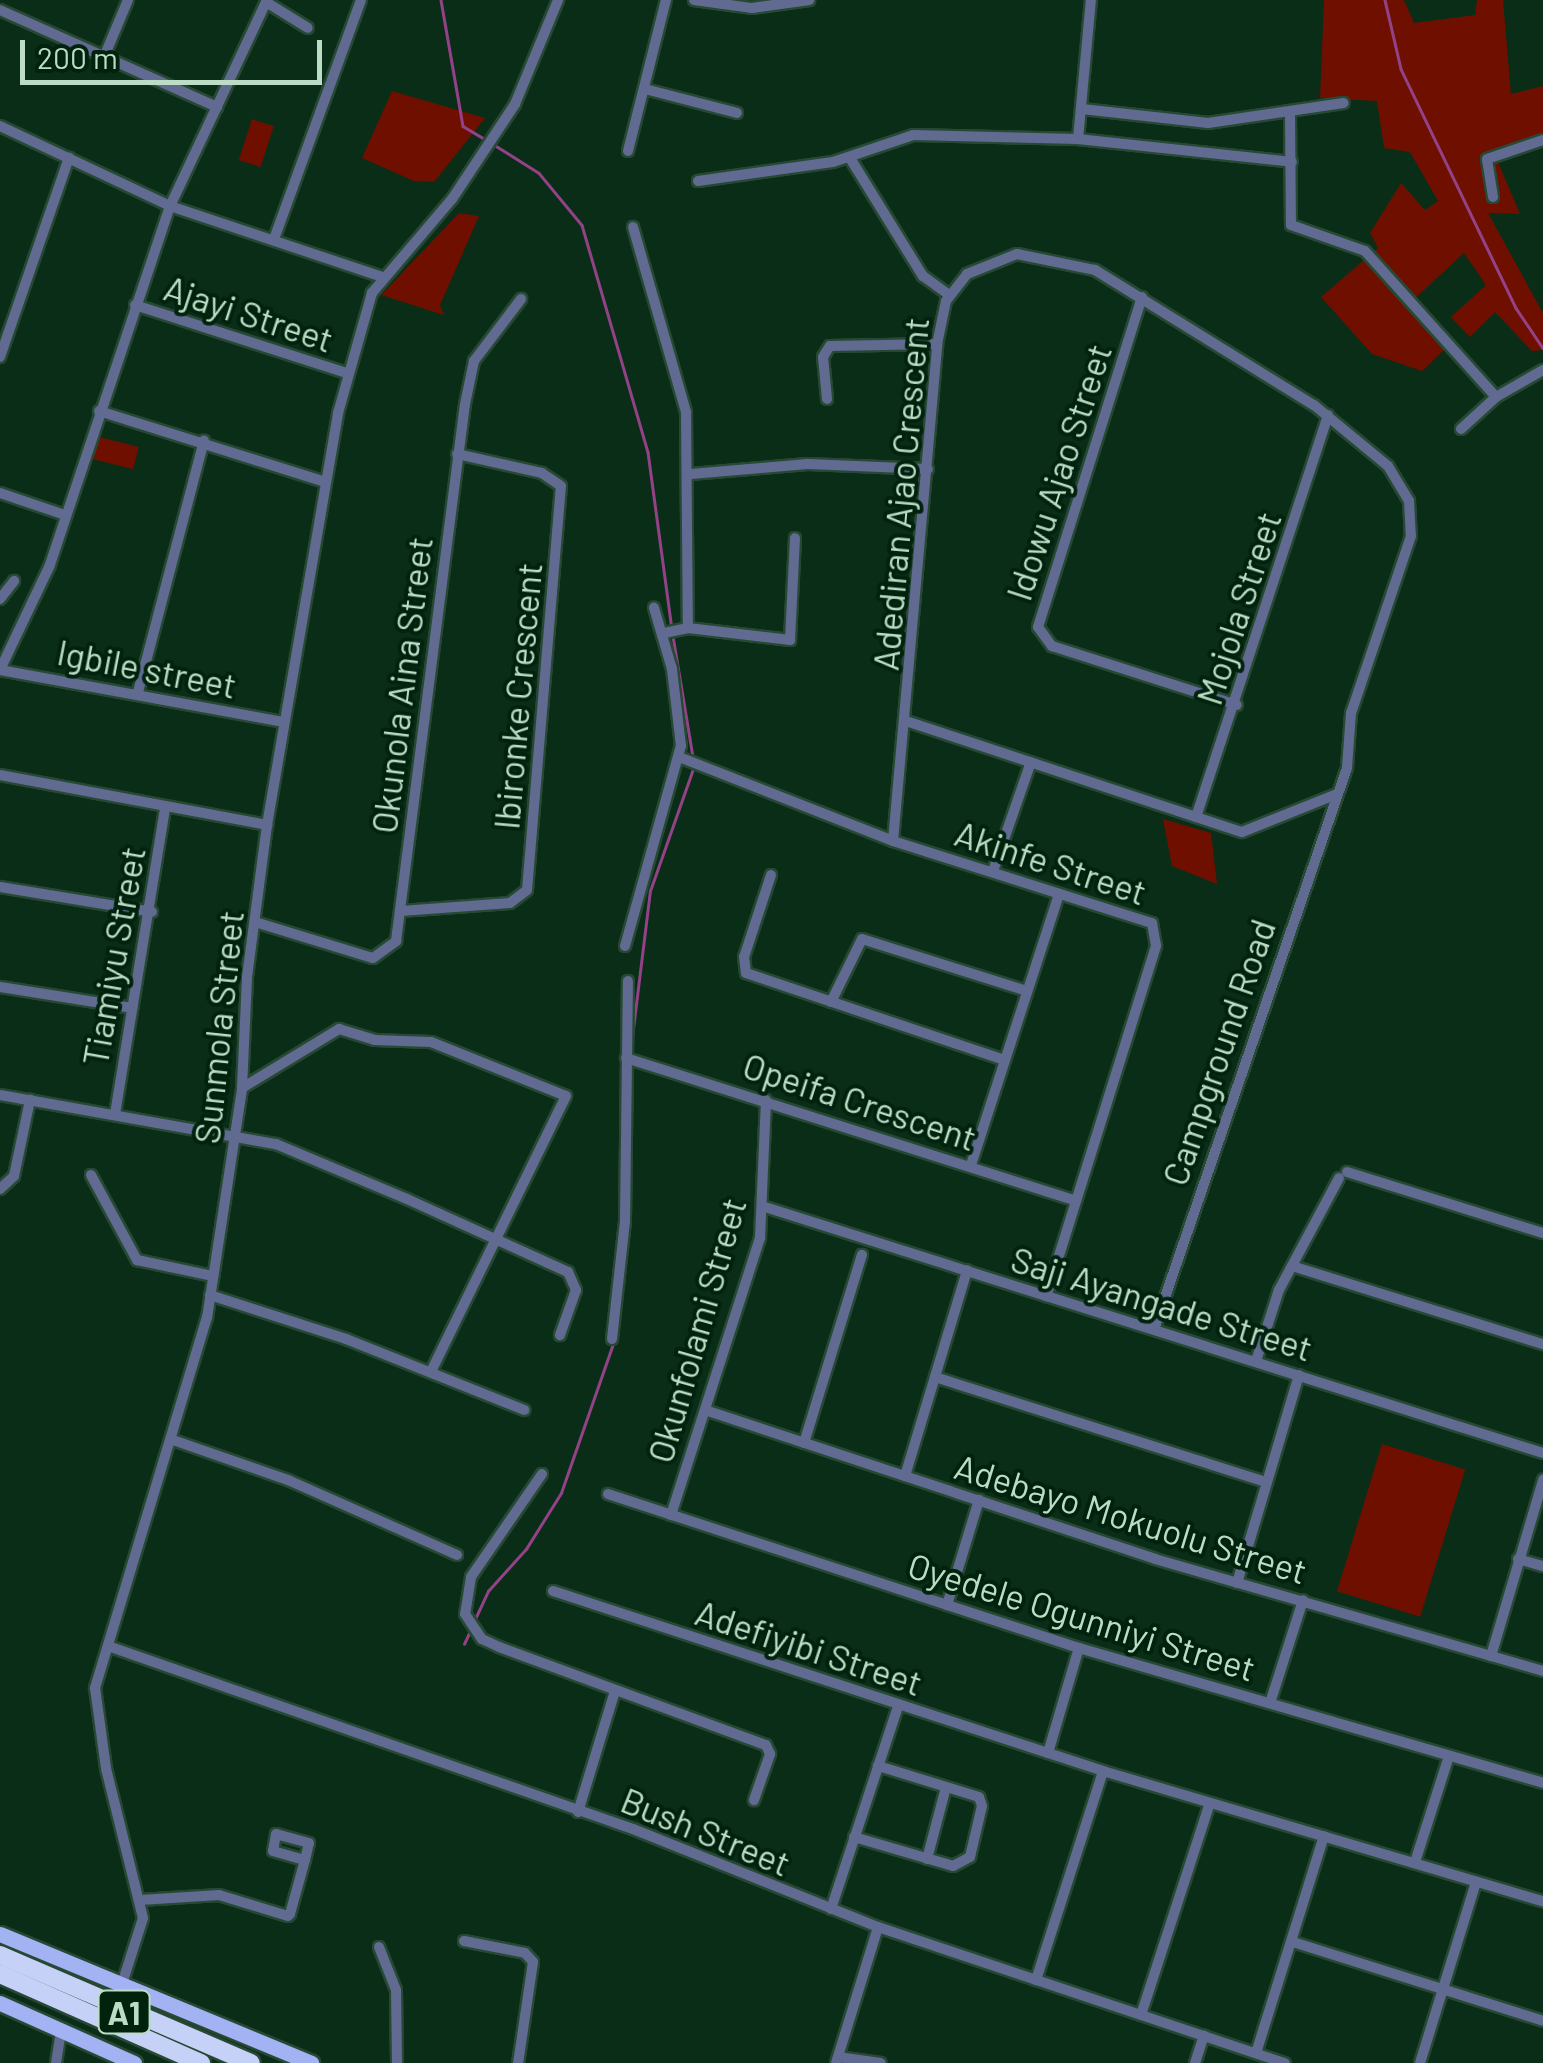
<!DOCTYPE html>
<style>
body{margin:0}
#map{position:relative;width:1543px;height:2063px;overflow:hidden;background:#0a2d18;font-family:Barlow,sans-serif}
div>[style]{position:absolute}
[style*='--x']{left:calc(var(--x)*1px);top:calc(var(--y)*1px);width:calc(var(--w)*1px);rotate:calc(var(--a)*1deg)}
.green>*{inset:0;background:#6f0f00;transform-origin:0 0}
.stream>*{height:2.5px;margin:-1.25px;padding:0 1.25px;transform-origin:1.25px;border-radius:1.25px;background:#934287}
.roads{filter:drop-shadow(2px 0 #274934) drop-shadow(-2px 0 #274934) drop-shadow(0 2px #274934) drop-shadow(0 -2px #274934)}
.street>*{height:10px;margin:-5px;padding:0 5px;transform-origin:5px;border-radius:5px;background:#616b92}
.primary>*{height:15px;margin:-7.5px;padding:0 7.5px;transform-origin:7.5px;border-radius:7.5px;background:#a2b2f3}
.highway>*{height:18px;margin:-9px;padding:0 9px;transform-origin:9px;border-radius:9px;background:#c6d1f8}
span{translate:-50% -50%;white-space:nowrap;text-align:center;line-height:1.15;-webkit-text-stroke:8px #01230e;paint-order:stroke}
.shield-label span{padding:2px 8px;background:#01230e;border:2px solid;border-radius:8px;-webkit-text-stroke-width:0}
.shield-label{font-size:32px;color:#bddcc5;font-weight:700}
.street-label{font-size:35px;color:#bddcc5}
.scale{position:absolute;left:20px;top:40px;width:302px;height:45px;box-sizing:border-box;border:5px solid #bddcc5;border-top:0;padding-left:12px;font-size:30px;line-height:35px;white-space:nowrap;color:#bddcc5;-webkit-text-stroke:8px #01230e;paint-order:stroke}
</style>
<div id="map">
<div class="green">
<div style="clip-path:polygon(1324px 0,1404px 0,1414px 23px,1475px 15px,1477px 0,1503px 0,1511px 94px,1543px 86px,1543px 142px,1498px 162px,1520px 214px,1488px 213px,1543px 313px,1543px 350px,1532px 351px,1495px 312px,1470px 337px,1451px 317px,1486px 285px,1464px 253px,1412px 301px,1445px 349px,1422px 371px,1372px 354px,1321px 297px,1378px 248px,1370px 233px,1401px 183px,1425px 210px,1438px 201px,1410px 152px,1384px 148px,1377px 101px,1320px 98px)"></div>
<div style="clip-path:polygon(392px 91px,485px 118px,434px 182px,414px 181px,362px 158px)"></div>
<div style="left:252px;top:119px;width:23px;height:43px;rotate:18deg"></div>
<div style="clip-path:polygon(459px 213px,479px 216px,440px 305px,444px 315px,381px 295px)"></div>
<div style="left:99px;top:437px;width:41px;height:23px;rotate:14deg"></div>
<div style="clip-path:polygon(1163px 819px,1211px 833px,1217px 884px,1172px 866px)"></div>
<div style="left:1382px;top:1444px;width:87px;height:154px;rotate:17deg"></div>
</div>
<div class="stream">
<div style="--x:441;--y:0;--w:128;--a:80.1"></div>
<div style="--x:463;--y:126;--w:27;--a:31"></div>
<div style="--x:1385;--y:0;--w:71;--a:76.9"></div>
<div style="--x:1401;--y:69;--w:265;--a:64.3"></div>
<div style="--x:1516;--y:308;--w:48;--a:56"></div>
<div style="--x:493;--y:144;--w:54;--a:32.2"></div>
<div style="--x:539;--y:173;--w:67;--a:50.4"></div>
<div style="--x:582;--y:225;--w:236;--a:73.8"></div>
<div style="--x:648;--y:452;--w:179;--a:82.3"></div>
<div style="--x:673;--y:636;--w:123;--a:80.6"></div>
<div style="--x:632;--y:1037;--w:147;--a:-83"></div>
<div style="--x:650;--y:891;--w:129;--a:-70.6"></div>
<div style="--x:617;--y:1331;--w:112;--a:-83.3"></div>
<div style="--x:475;--y:1619;--w:31;--a:-65"></div>
<div style="--x:488;--y:1591;--w:57;--a:-47.9"></div>
<div style="--x:526;--y:1549;--w:66;--a:-58"></div>
<div style="--x:561;--y:1493;--w:158;--a:-70.8"></div>
<div style="--x:464;--y:1644;--w:14;--a:-65"></div>
</div>
<div class="roads">
<div class="street">
<div style="--x:267;--y:0;--w:228;--a:115.2"></div>
<div style="--x:170;--y:206;--w:379;--a:108.5"></div>
<div style="--x:50;--y:565;--w:116;--a:115.5"></div>
<div style="--x:0;--y:670;--w:288;--a:10.4"></div>
<div style="--x:694;--y:0;--w:59;--a:7.9"></div>
<div style="--x:752;--y:8;--w:58;--a:-8"></div>
<div style="--x:266;--y:2;--w:49;--a:31.8"></div>
<div style="--x:0;--y:10;--w:238;--a:24.1"></div>
<div style="--x:104;--y:57;--w:62;--a:-67.2"></div>
<div style="--x:645;--y:89;--w:95;--a:14.6"></div>
<div style="--x:1082;--y:109;--w:127;--a:6.3"></div>
<div style="--x:1208;--y:123;--w:137;--a:-8.4"></div>
<div style="--x:1290;--y:115;--w:110;--a:89.5"></div>
<div style="--x:1291;--y:225;--w:78;--a:19.4"></div>
<div style="--x:1365;--y:251;--w:196;--a:48.1"></div>
<div style="--x:0;--y:126;--w:188;--a:25.2"></div>
<div style="--x:170;--y:206;--w:224;--a:18.5"></div>
<div style="--x:1078;--y:139;--w:215;--a:6.1"></div>
<div style="--x:628;--y:151;--w:156;--a:-75.9"></div>
<div style="--x:850;--y:158;--w:139;--a:58.3"></div>
<div style="--x:923;--y:276;--w:32;--a:36"></div>
<div style="--x:698;--y:181;--w:136;--a:-8"></div>
<div style="--x:833;--y:162;--w:84;--a:-18.6"></div>
<div style="--x:913;--y:135;--w:165;--a:1.4"></div>
<div style="--x:1078;--y:139;--w:140;--a:-84.7"></div>
<div style="--x:1493;--y:197;--w:38;--a:-99"></div>
<div style="--x:1487;--y:159;--w:59;--a:-18.7"></div>
<div style="--x:633;--y:227;--w:192;--a:74"></div>
<div style="--x:686;--y:412;--w:216;--a:89.5"></div>
<div style="--x:688;--y:628;--w:24;--a:168"></div>
<div style="--x:274;--y:239;--w:254;--a:-70"></div>
<div style="--x:1142;--y:297;--w:346;--a:107.5"></div>
<div style="--x:1038;--y:627;--w:24;--a:54"></div>
<div style="--x:1052;--y:646;--w:194;--a:17.7"></div>
<div style="--x:135;--y:305;--w:223;--a:17.8"></div>
<div style="--x:0;--y:357;--w:211;--a:-70.9"></div>
<div style="--x:827;--y:399;--w:42;--a:-95.4"></div>
<div style="--x:823;--y:357;--w:13;--a:-58"></div>
<div style="--x:830;--y:346;--w:107;--a:-1.1"></div>
<div style="--x:99;--y:411;--w:237;--a:17.4"></div>
<div style="--x:1461;--y:429;--w:47;--a:-42.4"></div>
<div style="--x:1496;--y:397;--w:54;--a:-29.9"></div>
<div style="--x:691;--y:474;--w:117;--a:-4.9"></div>
<div style="--x:808;--y:464;--w:120;--a:2.4"></div>
<div style="--x:0;--y:493;--w:69;--a:18.7"></div>
<div style="--x:0;--y:599;--w:23;--a:-52"></div>
<div style="--x:688;--y:628;--w:103;--a:6.7"></div>
<div style="--x:790;--y:640;--w:102;--a:-87.2"></div>
<div style="--x:138;--y:692;--w:260;--a:-75.3"></div>
<div style="--x:906;--y:721;--w:354;--a:18.3"></div>
<div style="--x:1242;--y:832;--w:102;--a:-21.8"></div>
<div style="--x:679;--y:757;--w:230;--a:21.4"></div>
<div style="--x:893;--y:841;--w:272;--a:17.6"></div>
<div style="--x:1152;--y:923;--w:23;--a:80"></div>
<div style="--x:1156;--y:946;--w:367;--a:107.4"></div>
<div style="--x:0;--y:775;--w:272;--a:10.6"></div>
<div style="--x:1196;--y:817;--w:423;--a:-71.8"></div>
<div style="--x:893;--y:841;--w:499;--a:-84.9"></div>
<div style="--x:937;--y:344;--w:44;--a:-78.2"></div>
<div style="--x:946;--y:301;--w:34;--a:-52"></div>
<div style="--x:967;--y:274;--w:54;--a:-21.8"></div>
<div style="--x:1017;--y:254;--w:80;--a:11.6"></div>
<div style="--x:1095;--y:270;--w:257;--a:31.7"></div>
<div style="--x:1314;--y:405;--w:96;--a:39.5"></div>
<div style="--x:1388;--y:466;--w:41;--a:59"></div>
<div style="--x:1409;--y:501;--w:35;--a:87"></div>
<div style="--x:1411;--y:536;--w:187;--a:108.7"></div>
<div style="--x:1351;--y:713;--w:55;--a:94.2"></div>
<div style="--x:1347;--y:768;--w:593;--a:108.98"></div>
<div style="--x:993;--y:871;--w:115;--a:-70.8"></div>
<div style="--x:771;--y:875;--w:86;--a:108.2"></div>
<div style="--x:744;--y:957;--w:16;--a:83"></div>
<div style="--x:746;--y:973;--w:272;--a:18.6"></div>
<div style="--x:0;--y:887;--w:154;--a:9.3"></div>
<div style="--x:401;--y:911;--w:109;--a:-4.2"></div>
<div style="--x:510;--y:903;--w:21;--a:-37"></div>
<div style="--x:527;--y:890;--w:405;--a:-85.2"></div>
<div style="--x:561;--y:486;--w:23;--a:-146"></div>
<div style="--x:542;--y:473;--w:87;--a:-167.4"></div>
<div style="--x:255;--y:922;--w:123;--a:17"></div>
<div style="--x:373;--y:958;--w:29;--a:-36"></div>
<div style="--x:396;--y:941;--w:541;--a:-82.68"></div>
<div style="--x:465;--y:404;--w:44;--a:-78.2"></div>
<div style="--x:474;--y:361;--w:78;--a:-52.8"></div>
<div style="--x:625;--y:946;--w:208;--a:-74.4"></div>
<div style="--x:681;--y:746;--w:78;--a:-96.7"></div>
<div style="--x:672;--y:669;--w:64;--a:-106.4"></div>
<div style="--x:0;--y:987;--w:134;--a:9"></div>
<div style="--x:831;--y:1002;--w:70;--a:-63.8"></div>
<div style="--x:862;--y:939;--w:173;--a:17.5"></div>
<div style="--x:626;--y:1058;--w:472;--a:17.6"></div>
<div style="--x:242;--y:1088;--w:114;--a:-31.3"></div>
<div style="--x:339;--y:1029;--w:38;--a:17"></div>
<div style="--x:375;--y:1040;--w:56;--a:2"></div>
<div style="--x:431;--y:1042;--w:145;--a:21.8"></div>
<div style="--x:566;--y:1096;--w:307;--a:116.1"></div>
<div style="--x:0;--y:1095;--w:280;--a:10.1"></div>
<div style="--x:276;--y:1144;--w:142;--a:22.8"></div>
<div style="--x:407;--y:1199;--w:177;--a:24.4"></div>
<div style="--x:568;--y:1272;--w:20;--a:66"></div>
<div style="--x:576;--y:1290;--w:48;--a:109.6"></div>
<div style="--x:115;--y:1114;--w:310;--a:-80.7"></div>
<div style="--x:971;--y:1165;--w:285;--a:-72"></div>
<div style="--x:1347;--y:1172;--w:205;--a:17.3"></div>
<div style="--x:91;--y:1175;--w:97;--a:61.6"></div>
<div style="--x:137;--y:1260;--w:78;--a:11.9"></div>
<div style="--x:0;--y:1189;--w:19;--a:-43"></div>
<div style="--x:14;--y:1176;--w:78;--a:-78.1"></div>
<div style="--x:765;--y:1207;--w:816;--a:17.55"></div>
<div style="--x:1292;--y:1266;--w:263;--a:17.3"></div>
<div style="--x:210;--y:1295;--w:143;--a:17.9"></div>
<div style="--x:346;--y:1339;--w:192;--a:21.7"></div>
<div style="--x:612;--y:1339;--w:119;--a:-83.7"></div>
<div style="--x:625;--y:1221;--w:240;--a:-89.3"></div>
<div style="--x:1256;--y:1361;--w:75;--a:-72.1"></div>
<div style="--x:1279;--y:1290;--w:127;--a:-61.8"></div>
<div style="--x:935;--y:1377;--w:348;--a:17.6"></div>
<div style="--x:705;--y:1410;--w:474;--a:18.3"></div>
<div style="--x:1155;--y:1559;--w:404;--a:16.1"></div>
<div style="--x:173;--y:1440;--w:122;--a:19.2"></div>
<div style="--x:288;--y:1480;--w:185;--a:23.9"></div>
<div style="--x:804;--y:1443;--w:197;--a:-72.9"></div>
<div style="--x:542;--y:1474;--w:125;--a:124.6"></div>
<div style="--x:471;--y:1577;--w:37;--a:99"></div>
<div style="--x:465;--y:1614;--w:30;--a:56"></div>
<div style="--x:482;--y:1639;--w:19;--a:25"></div>
<div style="--x:499;--y:1647;--w:284;--a:20.2"></div>
<div style="--x:766;--y:1745;--w:10;--a:66"></div>
<div style="--x:770;--y:1754;--w:49;--a:109.2"></div>
<div style="--x:905;--y:1476;--w:215;--a:-73.2"></div>
<div style="--x:608;--y:1494;--w:496;--a:18.1"></div>
<div style="--x:1079;--y:1648;--w:483;--a:16.2"></div>
<div style="--x:671;--y:1515;--w:291;--a:-72.2"></div>
<div style="--x:760;--y:1238;--w:138;--a:-87.5"></div>
<div style="--x:1518;--y:1559;--w:26;--a:16"></div>
<div style="--x:1237;--y:1583;--w:217;--a:-73.4"></div>
<div style="--x:553;--y:1591;--w:579;--a:18.12"></div>
<div style="--x:1103;--y:1771;--w:459;--a:16.5"></div>
<div style="--x:947;--y:1605;--w:110;--a:-73.1"></div>
<div style="--x:108;--y:1646;--w:556;--a:19.22"></div>
<div style="--x:633;--y:1829;--w:264;--a:21.8"></div>
<div style="--x:878;--y:1927;--w:429;--a:18.5"></div>
<div style="--x:1491;--y:1656;--w:184;--a:-73.5"></div>
<div style="--x:1270;--y:1703;--w:108;--a:-72.2"></div>
<div style="--x:1048;--y:1753;--w:109;--a:-73.6"></div>
<div style="--x:578;--y:1812;--w:127;--a:-73"></div>
<div style="--x:854;--y:1837;--w:103;--a:16.3"></div>
<div style="--x:953;--y:1866;--w:19;--a:-28"></div>
<div style="--x:970;--y:1857;--w:52;--a:-76.8"></div>
<div style="--x:982;--y:1806;--w:9;--a:-108"></div>
<div style="--x:979;--y:1797;--w:106;--a:-162.9"></div>
<div style="--x:927;--y:1859;--w:74;--a:-75.2"></div>
<div style="--x:1415;--y:1862;--w:111;--a:-72.2"></div>
<div style="--x:140;--y:1900;--w:79;--a:-3.6"></div>
<div style="--x:219;--y:1895;--w:72;--a:16.9"></div>
<div style="--x:288;--y:1916;--w:3;--a:-45"></div>
<div style="--x:290;--y:1914;--w:56;--a:-74.5"></div>
<div style="--x:305;--y:1860;--w:17;--a:-77"></div>
<div style="--x:309;--y:1843;--w:34;--a:-165"></div>
<div style="--x:276;--y:1834;--w:17;--a:100"></div>
<div style="--x:273;--y:1851;--w:33;--a:16"></div>
<div style="--x:831;--y:1909;--w:214;--a:-71.7"></div>
<div style="--x:464;--y:1941;--w:62;--a:11.1"></div>
<div style="--x:525;--y:1953;--w:12;--a:48"></div>
<div style="--x:533;--y:1962;--w:102;--a:98.4"></div>
<div style="--x:1293;--y:1942;--w:262;--a:17.5"></div>
<div style="--x:379;--y:1947;--w:46;--a:68.4"></div>
<div style="--x:396;--y:1990;--w:73;--a:89.2"></div>
<div style="--x:1036;--y:1980;--w:219;--a:-72.2"></div>
<div style="--x:121;--y:1987;--w:72;--a:-72.3"></div>
<div style="--x:143;--y:1918;--w:154;--a:-103.9"></div>
<div style="--x:106;--y:1768;--w:81;--a:-97.8"></div>
<div style="--x:95;--y:1688;--w:387;--a:-73.2"></div>
<div style="--x:207;--y:1318;--w:233;--a:-81.3"></div>
<div style="--x:242;--y:1088;--w:111;--a:-87.4"></div>
<div style="--x:247;--y:977;--w:153;--a:-82.5"></div>
<div style="--x:267;--y:825;--w:418;--a:-80.2"></div>
<div style="--x:338;--y:413;--w:125;--a:-74.2"></div>
<div style="--x:372;--y:293;--w:123;--a:-49.6"></div>
<div style="--x:452;--y:199;--w:114;--a:-56.4"></div>
<div style="--x:515;--y:104;--w:113;--a:-67.5"></div>
<div style="--x:1141;--y:2015;--w:223;--a:-72"></div>
<div style="--x:1256;--y:2053;--w:227;--a:-72.6"></div>
<div style="--x:838;--y:2057;--w:43;--a:7.9"></div>
<div style="--x:56;--y:2063;--w:32;--a:-81"></div>
<div style="--x:836;--y:2063;--w:142;--a:-72.8"></div>
<div style="--x:1195;--y:2063;--w:29;--a:-72"></div>
<div style="--x:1420;--y:2063;--w:189;--a:-72.8"></div>
</div>
<div class="primary">
<div style="--x:0;--y:1934;--w:337;--a:22.5"></div>
<div style="--x:0;--y:2003;--w:147;--a:24.1"></div>
</div>
<div class="highway">
<div style="--x:0;--y:1955;--w:273;--a:23.3"></div>
<div style="--x:0;--y:1974;--w:220;--a:23.9"></div>
</div>
</div>
<div class="shield-label">
<span style="left:124px;top:2012px">A1</span>
</div>
<div class="street-label">
<span style="left:249px;top:313px;rotate:18deg">Ajayi Street</span>
<span style="left:1058px;top:472px;rotate:-72deg">Idowu Ajao Street</span>
<span style="left:900px;top:494px;rotate:-85deg">Adediran Ajao Crescent</span>
<span style="left:1238px;top:608px;rotate:-72deg">Mojola Street</span>
<span style="left:147px;top:668px;rotate:11deg">Igbile street</span>
<span style="left:401px;top:685px;rotate:-83deg">Okunola Aina Street</span>
<span style="left:517px;top:696px;rotate:-85deg">Ibironke Crescent</span>
<span style="left:1051px;top:862px;rotate:18deg">Akinfe Street</span>
<span style="left:113px;top:956px;rotate:-80deg">Tiamiyu Street</span>
<span style="left:218px;top:1027px;rotate:-84deg">Sunmola Street</span>
<span style="left:1218px;top:1052px;rotate:-71deg">Campground Road</span>
<span style="left:860px;top:1101px;rotate:18deg">Opeifa Crescent</span>
<span style="left:1162px;top:1303px;rotate:17deg">Saji Ayangade Street</span>
<span style="left:696px;top:1330px;rotate:-74deg">Okunfolami Street</span>
<span style="left:1131px;top:1518px;rotate:17deg">Adebayo Mokuolu Street</span>
<span style="left:1082px;top:1616px;rotate:17deg">Oyedele Ogunniyi Street</span>
<span style="left:809px;top:1647px;rotate:18deg">Adefiyibi Street</span>
<span style="left:706px;top:1831px;rotate:22deg">Bush Street</span>
</div>
<div class="scale">200 m</div>
</div>
